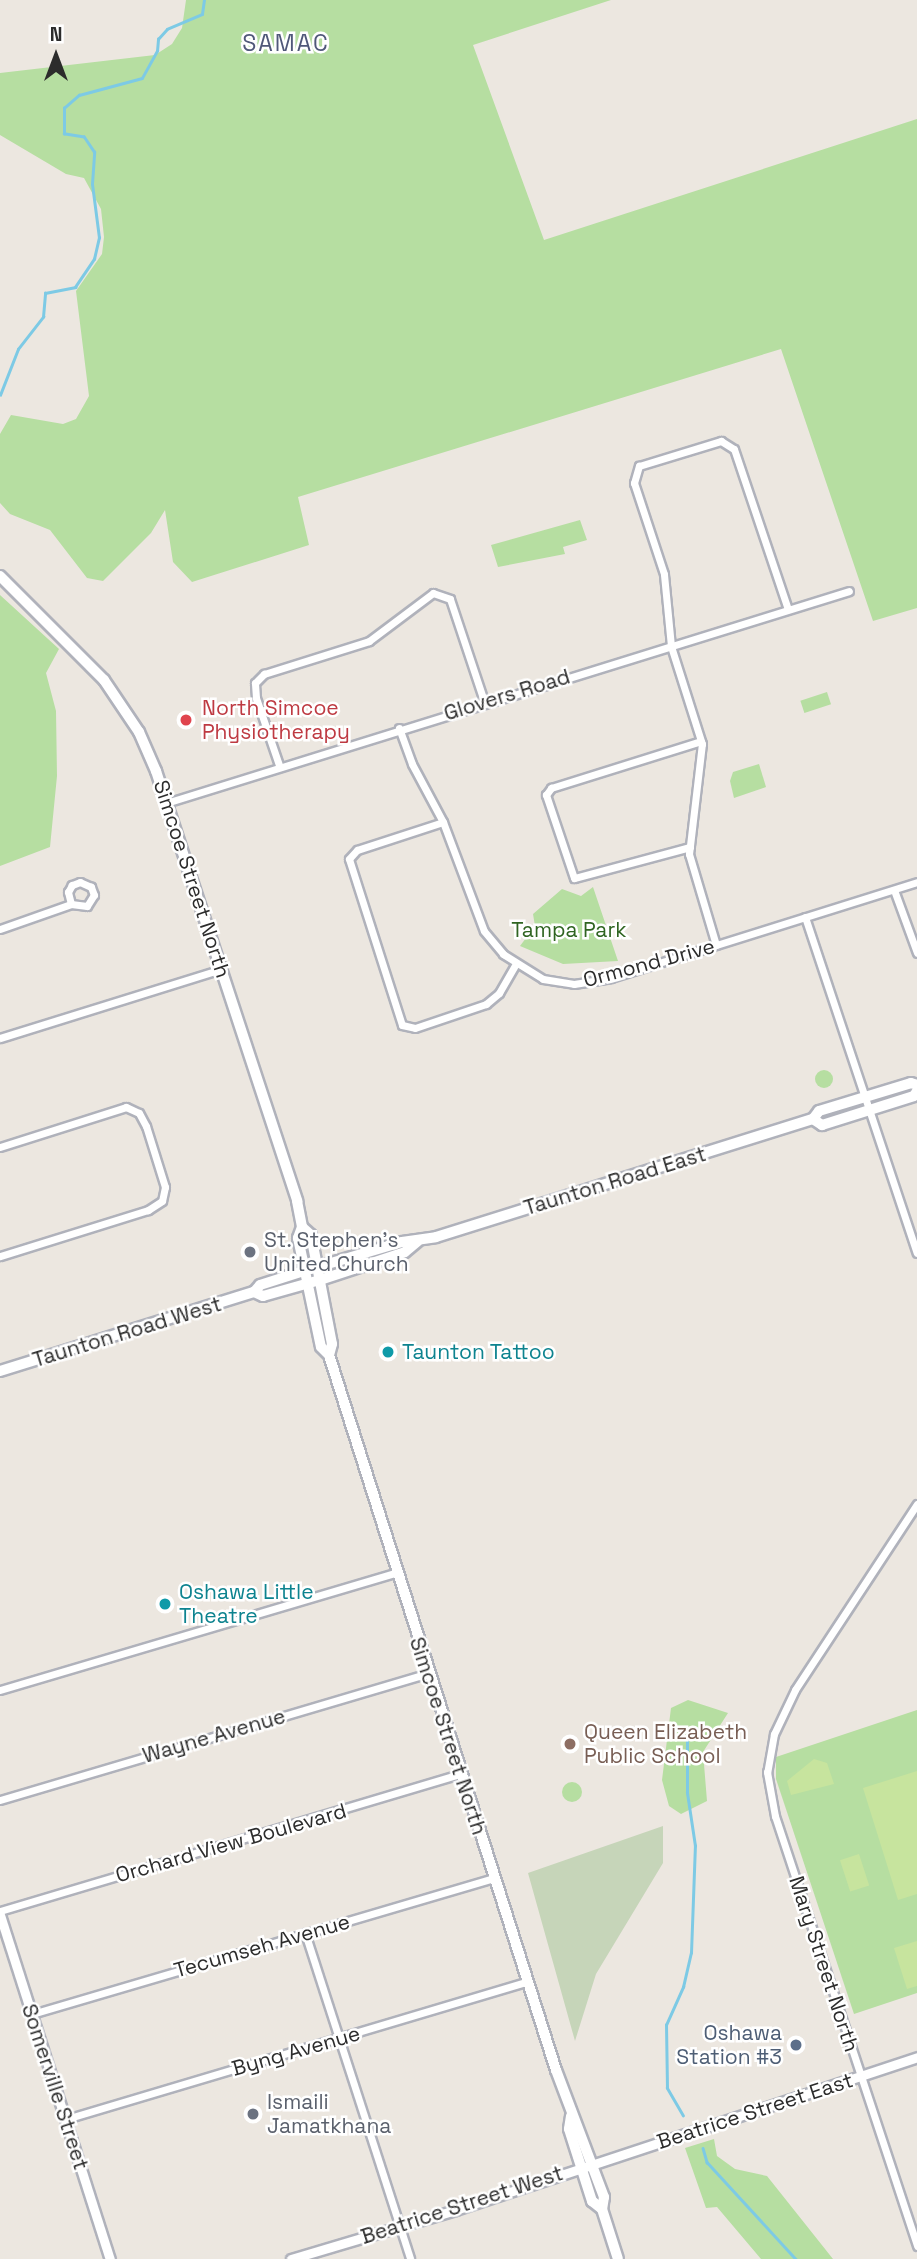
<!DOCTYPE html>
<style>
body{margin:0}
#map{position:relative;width:917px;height:2259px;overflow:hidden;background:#ece7e0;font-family:"Space Grotesk",sans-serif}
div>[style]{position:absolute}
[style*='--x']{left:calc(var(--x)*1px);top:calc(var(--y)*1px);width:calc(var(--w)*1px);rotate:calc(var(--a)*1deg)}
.green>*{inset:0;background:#b6dea1;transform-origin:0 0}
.round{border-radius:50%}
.cemetery>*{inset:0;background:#c6d5b9}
.pitch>*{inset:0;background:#c7e49e;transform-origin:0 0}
.stream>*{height:2.5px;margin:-1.25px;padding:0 1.25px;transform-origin:1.25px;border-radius:1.25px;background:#7dcae5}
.roads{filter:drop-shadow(2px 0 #b0b2bb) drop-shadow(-2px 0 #b0b2bb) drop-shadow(0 2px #b0b2bb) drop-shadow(0 -2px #b0b2bb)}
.minor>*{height:7px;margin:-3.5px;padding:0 3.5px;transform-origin:3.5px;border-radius:3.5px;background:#fff}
.tertiary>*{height:9px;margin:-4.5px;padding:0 4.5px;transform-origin:4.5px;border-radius:4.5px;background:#fff}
.secondary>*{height:10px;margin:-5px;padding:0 5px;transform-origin:5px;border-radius:5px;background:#fff}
.dots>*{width:19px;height:19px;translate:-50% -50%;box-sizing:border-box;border:4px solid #fff;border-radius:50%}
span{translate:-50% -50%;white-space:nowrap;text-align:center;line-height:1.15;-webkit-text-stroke:5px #fff;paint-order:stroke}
.street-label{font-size:21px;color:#2c2c2c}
.health-label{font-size:21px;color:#be3a42}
.left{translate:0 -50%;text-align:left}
.park-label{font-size:21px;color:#2f6421}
.worship-label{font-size:21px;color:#5b616d}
.culture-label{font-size:21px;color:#0d838f}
.education-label{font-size:21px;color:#785e54}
.service-label{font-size:21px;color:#4e5e75}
.right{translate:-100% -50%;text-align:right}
.neighbourhood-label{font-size:23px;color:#505879;letter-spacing:2px}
.north{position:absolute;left:21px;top:21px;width:70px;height:70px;-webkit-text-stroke:5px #fff;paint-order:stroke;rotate:0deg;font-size:19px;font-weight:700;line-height:28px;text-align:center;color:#2c2c2c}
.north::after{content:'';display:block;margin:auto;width:24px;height:32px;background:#2c2c2c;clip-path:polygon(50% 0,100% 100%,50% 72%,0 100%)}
</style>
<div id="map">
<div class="green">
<div style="clip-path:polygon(186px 0,611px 0,473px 45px,544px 240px,917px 119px,917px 608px,873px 621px,781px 349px,298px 497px,309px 545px,192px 582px,173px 562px,165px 510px,151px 533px,103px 581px,87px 578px,50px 530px,10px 514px,0 503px,0 434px,11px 415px,63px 424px,76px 419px,89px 396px,76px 291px,102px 254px,104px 237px,101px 209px,84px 178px,66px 174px,0 135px,0 73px,155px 55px,172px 44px,182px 28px)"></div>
<div style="clip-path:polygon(580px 520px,587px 540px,563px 547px,565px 554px,498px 567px,491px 545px)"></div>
<div style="clip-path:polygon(0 595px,59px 649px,46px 673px,56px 711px,57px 776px,50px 847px,0 866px)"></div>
<div style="left:827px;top:692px;width:13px;height:28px;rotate:72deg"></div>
<div style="clip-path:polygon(759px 764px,766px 787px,734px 798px,730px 781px,733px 772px)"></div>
<div style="clip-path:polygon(593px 887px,618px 961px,563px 964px,520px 946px,535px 926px,533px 914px,562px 889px,581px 896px)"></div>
<div class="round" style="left:815px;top:1070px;width:18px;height:18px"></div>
<div style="clip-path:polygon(688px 1700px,728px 1713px,703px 1752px,707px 1801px,681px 1814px,669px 1806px,662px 1780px,671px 1708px)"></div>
<div style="clip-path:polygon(917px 1710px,917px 1993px,854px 2014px,776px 1779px,776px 1757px)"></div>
<div class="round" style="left:562px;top:1782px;width:20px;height:20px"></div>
<div style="clip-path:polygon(714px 2139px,717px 2156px,735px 2169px,767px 2176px,833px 2259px,761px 2259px,717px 2207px,706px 2208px,685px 2148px)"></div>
</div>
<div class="cemetery">
<div style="clip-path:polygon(663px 1826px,663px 1863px,596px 1974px,575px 2041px,528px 1873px)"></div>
</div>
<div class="pitch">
<div style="clip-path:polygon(814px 1759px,827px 1763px,834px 1784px,791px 1795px,787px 1781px)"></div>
<div style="clip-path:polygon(917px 1771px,917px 1894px,898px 1900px,863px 1788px)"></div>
<div style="left:859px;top:1854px;width:33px;height:20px;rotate:72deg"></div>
<div style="clip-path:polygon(917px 1941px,917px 1986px,907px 1989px,894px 1948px)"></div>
</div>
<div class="stream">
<div style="--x:0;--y:395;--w:49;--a:-68.6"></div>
<div style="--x:18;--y:349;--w:41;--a:-52"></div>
<div style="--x:43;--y:317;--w:24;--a:-85"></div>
<div style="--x:45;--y:293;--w:31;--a:-11"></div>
<div style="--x:75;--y:287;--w:34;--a:-56"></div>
<div style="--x:94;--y:259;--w:22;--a:-77"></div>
<div style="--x:99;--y:238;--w:54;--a:-97.4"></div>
<div style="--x:92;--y:184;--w:32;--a:-86"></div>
<div style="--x:94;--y:152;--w:18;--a:-124"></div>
<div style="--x:84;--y:137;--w:20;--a:-171"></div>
<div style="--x:64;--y:134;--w:26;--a:-90"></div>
<div style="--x:64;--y:108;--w:20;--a:-41"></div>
<div style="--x:79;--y:95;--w:65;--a:-15.1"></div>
<div style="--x:142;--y:78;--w:31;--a:-61"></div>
<div style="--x:157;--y:51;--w:12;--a:-85"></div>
<div style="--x:158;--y:39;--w:13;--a:-48"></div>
<div style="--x:167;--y:29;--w:38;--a:-23"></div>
<div style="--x:202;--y:14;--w:14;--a:-82"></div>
<div style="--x:683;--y:2116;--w:32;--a:-120"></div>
<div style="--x:667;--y:2088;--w:63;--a:-90.9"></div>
<div style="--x:666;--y:2025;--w:42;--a:-65.9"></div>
<div style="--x:683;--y:1987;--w:35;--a:-77"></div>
<div style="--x:691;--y:1953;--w:107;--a:-87.9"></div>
<div style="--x:695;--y:1846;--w:54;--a:-98.6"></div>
<div style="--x:687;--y:1793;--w:55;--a:-90"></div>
<div style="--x:703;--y:2148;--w:15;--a:74"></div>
<div style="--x:707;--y:2162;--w:132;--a:47.5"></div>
</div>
<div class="roads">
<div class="minor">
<div style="--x:399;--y:728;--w:38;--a:70"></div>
<div style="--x:412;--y:764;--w:66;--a:61.9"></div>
<div style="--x:443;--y:822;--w:116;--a:69.4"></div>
<div style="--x:484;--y:931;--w:30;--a:50"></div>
<div style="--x:503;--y:954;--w:47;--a:32"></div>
<div style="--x:543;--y:979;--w:31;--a:9"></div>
<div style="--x:574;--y:984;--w:37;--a:-9"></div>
<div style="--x:611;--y:978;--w:321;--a:-17.4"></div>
<div style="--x:279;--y:765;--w:71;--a:-108.9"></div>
<div style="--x:256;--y:698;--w:15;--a:-94"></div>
<div style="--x:255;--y:683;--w:13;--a:-45"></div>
<div style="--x:264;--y:674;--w:110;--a:-17.4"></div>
<div style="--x:369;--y:641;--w:80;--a:-36.9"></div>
<div style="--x:433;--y:593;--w:18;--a:19"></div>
<div style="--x:450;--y:599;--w:108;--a:71.6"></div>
<div style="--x:166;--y:803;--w:715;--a:-17.24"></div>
<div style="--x:443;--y:822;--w:90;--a:162"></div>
<div style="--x:357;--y:850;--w:12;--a:132"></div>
<div style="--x:349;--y:859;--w:174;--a:72.3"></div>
<div style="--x:402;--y:1025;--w:13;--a:13"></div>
<div style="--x:415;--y:1028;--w:75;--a:-18.7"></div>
<div style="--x:486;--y:1004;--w:17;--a:-40"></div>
<div style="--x:499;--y:993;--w:34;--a:-60"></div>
<div style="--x:690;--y:847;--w:120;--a:165"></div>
<div style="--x:574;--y:878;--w:88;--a:-108.6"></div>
<div style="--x:546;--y:795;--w:9;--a:-54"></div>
<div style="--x:551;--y:788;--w:157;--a:-17.4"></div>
<div style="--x:894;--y:890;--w:67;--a:69.9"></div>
<div style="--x:805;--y:917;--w:354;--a:71.6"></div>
<div style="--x:0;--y:929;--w:75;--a:-19.4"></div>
<div style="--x:71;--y:904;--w:16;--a:7"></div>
<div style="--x:87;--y:906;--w:13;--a:-58"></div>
<div style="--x:94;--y:895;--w:9;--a:-111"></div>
<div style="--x:91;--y:887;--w:12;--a:-156"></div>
<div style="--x:80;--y:882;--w:9;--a:159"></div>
<div style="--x:72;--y:885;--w:8;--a:120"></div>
<div style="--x:68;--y:892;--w:12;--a:76"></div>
<div style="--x:716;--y:945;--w:95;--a:-106.5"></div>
<div style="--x:689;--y:854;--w:111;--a:-83.3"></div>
<div style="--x:702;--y:744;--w:103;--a:-107.6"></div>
<div style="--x:671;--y:646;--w:72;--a:-95.6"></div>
<div style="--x:664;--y:574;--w:96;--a:-108.2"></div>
<div style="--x:634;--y:483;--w:18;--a:-74"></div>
<div style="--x:639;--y:466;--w:86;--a:-17"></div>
<div style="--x:721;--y:441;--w:15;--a:32"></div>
<div style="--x:734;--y:449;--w:169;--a:71.4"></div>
<div style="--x:0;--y:1038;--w:232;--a:-17.3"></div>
<div style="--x:0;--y:1147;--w:132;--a:-17.6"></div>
<div style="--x:126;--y:1107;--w:14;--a:25"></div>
<div style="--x:139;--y:1113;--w:15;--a:62"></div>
<div style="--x:146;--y:1126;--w:64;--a:72.7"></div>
<div style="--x:165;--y:1187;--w:14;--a:102"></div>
<div style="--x:162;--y:1201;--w:17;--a:147"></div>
<div style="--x:148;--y:1210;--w:155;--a:162.7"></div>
<div style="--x:917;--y:1504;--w:222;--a:123.3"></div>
<div style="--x:795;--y:1690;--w:49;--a:115.5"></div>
<div style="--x:774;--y:1734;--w:39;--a:100"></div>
<div style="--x:767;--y:1772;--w:45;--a:79.7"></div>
<div style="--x:775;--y:1816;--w:453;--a:71.7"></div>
<div style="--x:0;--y:1690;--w:413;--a:-16.5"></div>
<div style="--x:0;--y:1800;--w:446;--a:-16.5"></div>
<div style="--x:0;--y:1911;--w:481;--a:-16.6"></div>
<div style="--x:305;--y:1933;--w:342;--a:72.1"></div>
<div style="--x:32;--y:2014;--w:481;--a:-16.4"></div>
<div style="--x:66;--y:2119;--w:481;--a:-16.6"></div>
</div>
<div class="tertiary">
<div style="--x:0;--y:1915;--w:361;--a:72.3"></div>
<div style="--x:291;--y:2259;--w:171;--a:-16.6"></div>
<div style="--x:455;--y:2210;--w:487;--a:-18.3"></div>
</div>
<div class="secondary">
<div style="--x:0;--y:576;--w:147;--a:45"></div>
<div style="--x:104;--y:680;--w:63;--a:56.1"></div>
<div style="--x:139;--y:732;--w:43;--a:66.4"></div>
<div style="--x:156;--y:771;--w:453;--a:71.8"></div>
<div style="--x:297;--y:1201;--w:26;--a:79"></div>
<div style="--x:302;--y:1227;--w:12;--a:110"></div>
<div style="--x:298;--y:1238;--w:111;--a:78.1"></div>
<div style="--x:321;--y:1347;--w:11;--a:45"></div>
<div style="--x:329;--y:1355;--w:750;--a:72.39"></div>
<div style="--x:556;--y:2070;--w:136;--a:69.3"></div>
<div style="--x:604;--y:2197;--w:12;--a:99"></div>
<div style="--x:602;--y:2209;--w:52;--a:72.3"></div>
<div style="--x:813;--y:1119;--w:11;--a:34"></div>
<div style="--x:822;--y:1125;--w:96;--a:-17.5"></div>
<div style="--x:914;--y:1096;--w:6;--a:-59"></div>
<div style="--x:302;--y:1227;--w:12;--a:42"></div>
<div style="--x:311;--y:1235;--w:111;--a:79.1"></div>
<div style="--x:332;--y:1344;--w:11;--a:105"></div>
<div style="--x:254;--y:1292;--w:10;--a:24"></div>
<div style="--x:263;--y:1296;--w:59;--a:-15.7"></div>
<div style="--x:320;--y:1280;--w:89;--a:-18.2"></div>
<div style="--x:405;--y:1252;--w:16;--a:-40"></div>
<div style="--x:0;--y:1371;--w:266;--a:-17.3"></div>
<div style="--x:254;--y:1292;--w:9;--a:-49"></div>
<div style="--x:260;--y:1285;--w:46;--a:-17.7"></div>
<div style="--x:304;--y:1271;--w:102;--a:-16.5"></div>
<div style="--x:402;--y:1242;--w:34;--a:-8"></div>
<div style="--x:436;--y:1237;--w:395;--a:-17.4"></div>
<div style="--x:813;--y:1119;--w:10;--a:-53"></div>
<div style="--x:819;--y:1111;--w:96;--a:-16.9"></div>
<div style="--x:911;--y:1083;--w:6;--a:18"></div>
<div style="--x:571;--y:2116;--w:13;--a:99"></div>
<div style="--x:569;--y:2129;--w:76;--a:72.3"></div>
<div style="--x:592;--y:2201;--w:13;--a:39"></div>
</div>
</div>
<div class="dots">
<div style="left:186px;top:720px;background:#e0444e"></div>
<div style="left:250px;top:1252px;background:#6b7280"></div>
<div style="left:388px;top:1352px;background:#0f9aa8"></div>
<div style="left:165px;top:1604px;background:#0f9aa8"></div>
<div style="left:570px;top:1744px;background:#8d6e63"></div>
<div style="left:796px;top:2045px;background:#5c6f8a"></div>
<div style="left:253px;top:2114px;background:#6b7280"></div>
</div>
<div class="street-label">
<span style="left:507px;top:695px;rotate:-17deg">Glovers Road</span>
<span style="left:192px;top:879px;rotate:72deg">Simcoe Street North</span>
<span style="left:649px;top:963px;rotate:-15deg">Ormond Drive</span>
<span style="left:615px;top:1181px;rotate:-17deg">Taunton Road East</span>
<span style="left:127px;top:1332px;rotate:-17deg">Taunton Road West</span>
<span style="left:214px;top:1736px;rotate:-16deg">Wayne Avenue</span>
<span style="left:448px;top:1736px;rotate:72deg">Simcoe Street North</span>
<span style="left:231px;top:1843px;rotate:-16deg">Orchard View Boulevard</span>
<span style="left:262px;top:1946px;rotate:-16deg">Tecumseh Avenue</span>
<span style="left:824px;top:1964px;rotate:72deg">Mary Street North</span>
<span style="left:296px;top:2051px;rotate:-16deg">Byng Avenue</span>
<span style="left:55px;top:2087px;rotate:72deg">Somerville Street</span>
<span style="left:755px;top:2111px;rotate:-18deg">Beatrice Street East</span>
<span style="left:462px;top:2205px;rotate:-18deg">Beatrice Street West</span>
</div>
<div class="health-label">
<span class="left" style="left:202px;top:720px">North Simcoe<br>Physiotherapy</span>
</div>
<div class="park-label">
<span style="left:569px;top:930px">Tampa Park</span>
</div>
<div class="worship-label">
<span class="left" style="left:264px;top:1252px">St. Stephen's<br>United Church</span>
<span class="left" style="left:267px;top:2114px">Ismaili<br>Jamatkhana</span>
</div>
<div class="culture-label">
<span class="left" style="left:402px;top:1352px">Taunton Tattoo</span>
<span class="left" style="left:179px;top:1604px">Oshawa Little<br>Theatre</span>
</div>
<div class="education-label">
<span class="left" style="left:584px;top:1744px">Queen Elizabeth<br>Public School</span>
</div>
<div class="service-label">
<span class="right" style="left:782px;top:2045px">Oshawa<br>Station #3</span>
</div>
<div class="neighbourhood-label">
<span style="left:286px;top:43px">SAMAC</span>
</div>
<div class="north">N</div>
</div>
